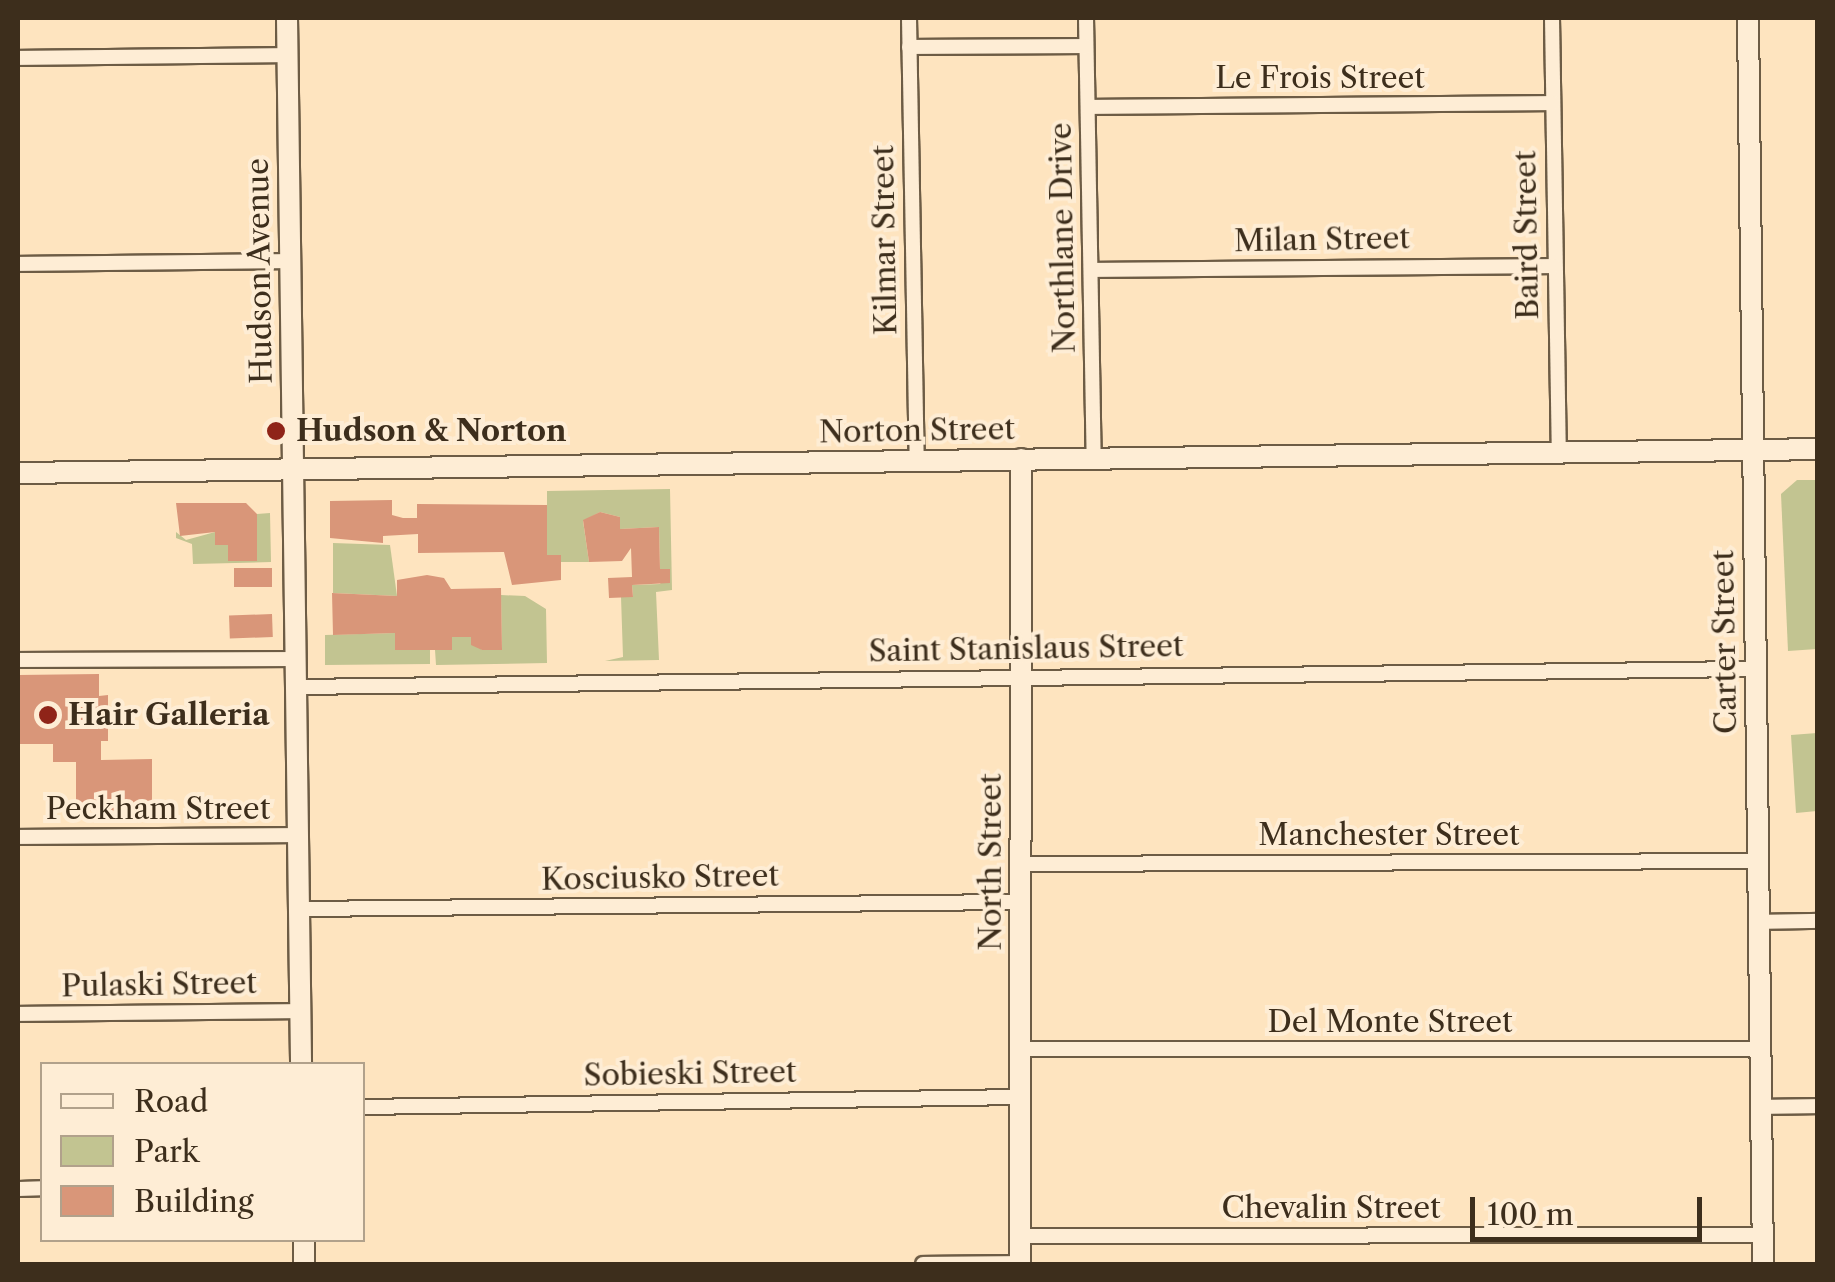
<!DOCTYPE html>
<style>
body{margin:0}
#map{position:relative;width:1835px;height:1282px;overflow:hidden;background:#fee4bf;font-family:"Libre Caslon Text",serif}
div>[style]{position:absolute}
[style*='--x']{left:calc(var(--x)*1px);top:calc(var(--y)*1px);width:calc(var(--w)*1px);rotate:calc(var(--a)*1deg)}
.green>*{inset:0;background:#c2c491}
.building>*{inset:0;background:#d99679;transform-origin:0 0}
.roads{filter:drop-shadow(2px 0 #6d5c45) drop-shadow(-2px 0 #6d5c45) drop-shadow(0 2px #6d5c45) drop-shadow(0 -2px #6d5c45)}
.street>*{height:14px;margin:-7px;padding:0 7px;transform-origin:7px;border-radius:7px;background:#feedd5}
.secondary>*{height:20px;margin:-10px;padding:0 10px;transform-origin:10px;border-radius:10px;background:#feedd5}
.dots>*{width:28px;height:28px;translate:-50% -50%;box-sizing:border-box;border:5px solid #feedd5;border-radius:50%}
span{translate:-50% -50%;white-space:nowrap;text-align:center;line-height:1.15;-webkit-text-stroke:8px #feedd5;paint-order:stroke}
.street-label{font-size:30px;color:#3d2e1c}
.poi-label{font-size:30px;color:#3d2e1c;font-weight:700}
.left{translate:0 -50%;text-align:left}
.frame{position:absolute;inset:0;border:20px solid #3d2e1c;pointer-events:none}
.legend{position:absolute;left:40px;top:1062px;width:325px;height:180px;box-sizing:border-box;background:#feedd5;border:2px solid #b1a18b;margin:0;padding:12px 18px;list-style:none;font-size:30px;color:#3d2e1c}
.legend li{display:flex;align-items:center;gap:20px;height:50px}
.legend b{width:50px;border:2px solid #b1a18b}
.scale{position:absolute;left:1470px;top:1197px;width:232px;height:45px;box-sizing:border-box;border:5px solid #3d2e1c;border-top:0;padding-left:12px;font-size:30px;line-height:35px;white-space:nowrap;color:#3d2e1c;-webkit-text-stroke:8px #feedd5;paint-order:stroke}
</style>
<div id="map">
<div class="green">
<div style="clip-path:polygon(1797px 480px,1817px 480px,1817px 649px,1788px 651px,1781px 494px)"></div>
<div style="clip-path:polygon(670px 489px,672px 590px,656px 592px,659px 660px,605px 661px,623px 657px,621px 597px,633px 597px,632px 585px,660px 584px,670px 569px,660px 569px,659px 527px,620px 529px,620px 517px,600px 512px,583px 521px,589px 562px,561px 562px,561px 555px,547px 555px,547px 491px)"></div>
<div style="clip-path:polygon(270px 513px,271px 562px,193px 564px,192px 544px,176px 538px,176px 532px,186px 540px,215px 532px,216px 545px,228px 545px,228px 561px,257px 561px,257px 514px)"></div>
<div style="clip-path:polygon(333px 543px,390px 545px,397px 596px,333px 593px)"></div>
<div style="clip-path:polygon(501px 595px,525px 596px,546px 609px,547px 663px,436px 665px,435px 650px,452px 650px,452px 637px,471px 637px,482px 650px,502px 650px)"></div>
<div style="clip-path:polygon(395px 633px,395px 650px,430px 650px,430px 664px,325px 665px,325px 635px)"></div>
<div style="clip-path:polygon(1817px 733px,1817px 811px,1796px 813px,1791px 735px)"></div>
</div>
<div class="building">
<div style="clip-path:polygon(392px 500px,392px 515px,403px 518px,417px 518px,417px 504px,547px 505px,547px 555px,561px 555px,561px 580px,512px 585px,504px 552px,418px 553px,418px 534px,383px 536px,383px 543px,330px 538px,330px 501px)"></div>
<div style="clip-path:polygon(176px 503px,246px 503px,257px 514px,257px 561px,228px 561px,228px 545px,215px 545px,215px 532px,180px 536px)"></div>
<div style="clip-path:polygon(600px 512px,620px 517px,620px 529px,659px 527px,660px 569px,670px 569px,670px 583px,632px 585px,633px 597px,609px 598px,608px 578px,632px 577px,631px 548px,622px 561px,589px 562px,583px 520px)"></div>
<div style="left:234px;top:568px;width:38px;height:19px"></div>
<div style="clip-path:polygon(427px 575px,444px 578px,451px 589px,501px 588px,502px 650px,482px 650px,471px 645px,471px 637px,452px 637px,452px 650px,395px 650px,395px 633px,333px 635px,332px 593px,397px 596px,397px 580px)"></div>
<div style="left:272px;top:614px;width:23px;height:43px;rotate:88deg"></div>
<div style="clip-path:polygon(99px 674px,99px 696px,108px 695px,108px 741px,101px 741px,101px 760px,152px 759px,152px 810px,76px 811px,76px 762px,53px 762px,53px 744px,18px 744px,18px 675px)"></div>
</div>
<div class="roads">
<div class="street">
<div style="--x:909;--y:18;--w:443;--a:89"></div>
<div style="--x:1086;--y:18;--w:440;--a:89"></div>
<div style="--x:1552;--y:18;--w:434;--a:89.1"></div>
<div style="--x:909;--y:47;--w:177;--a:-0.3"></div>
<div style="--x:18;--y:58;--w:270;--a:-0.6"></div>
<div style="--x:1088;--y:107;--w:465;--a:-0.5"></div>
<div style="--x:18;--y:264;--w:271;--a:-0.6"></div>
<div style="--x:1091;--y:270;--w:463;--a:-0.5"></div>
<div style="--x:18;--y:660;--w:277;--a:-0.2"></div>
<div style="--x:296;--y:687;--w:1460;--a:-0.71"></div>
<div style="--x:18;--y:837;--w:280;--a:-0.4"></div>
<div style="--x:1021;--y:864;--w:737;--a:-0.23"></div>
<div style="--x:299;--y:909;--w:722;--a:-0.56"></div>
<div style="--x:1759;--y:922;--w:59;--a:-1"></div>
<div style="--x:18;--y:1014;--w:283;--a:-0.6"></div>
<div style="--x:1020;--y:1049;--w:740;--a:0"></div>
<div style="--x:362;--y:1107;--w:657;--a:-0.87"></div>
<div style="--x:1762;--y:1107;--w:56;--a:-1"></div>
<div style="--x:18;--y:1189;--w:24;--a:-2"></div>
<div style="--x:1020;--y:1236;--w:742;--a:-0.08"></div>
<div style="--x:923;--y:1264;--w:97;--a:-0.6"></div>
</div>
<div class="secondary">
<div style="--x:287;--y:18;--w:1046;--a:89.23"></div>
<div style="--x:1748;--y:18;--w:1246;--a:89.31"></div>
<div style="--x:18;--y:473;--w:1800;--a:-0.76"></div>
<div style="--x:304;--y:1240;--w:24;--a:90"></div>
<div style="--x:1020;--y:1264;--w:805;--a:-89.93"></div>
</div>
</div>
<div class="dots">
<div style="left:276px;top:431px;background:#8f2418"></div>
<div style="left:48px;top:715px;background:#8f2418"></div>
</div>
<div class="street-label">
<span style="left:1320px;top:78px">Le Frois Street</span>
<span style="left:1527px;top:235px;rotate:-91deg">Baird Street</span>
<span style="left:1063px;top:238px;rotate:-91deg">Northlane Drive</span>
<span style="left:885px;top:240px;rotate:-91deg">Kilmar Street</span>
<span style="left:1322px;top:240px;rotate:-1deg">Milan Street</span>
<span style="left:260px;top:271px;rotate:-91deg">Hudson Avenue</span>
<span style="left:917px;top:431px;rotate:-1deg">Norton Street</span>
<span style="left:1725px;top:642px;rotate:-91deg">Carter Street</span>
<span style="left:1026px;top:649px;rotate:-1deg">Saint Stanislaus Street</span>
<span style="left:158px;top:809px">Peckham Street</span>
<span style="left:1389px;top:835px">Manchester Street</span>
<span style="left:991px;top:862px;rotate:-90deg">North Street</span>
<span style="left:660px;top:878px;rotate:-1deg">Kosciusko Street</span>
<span style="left:159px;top:985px;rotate:-1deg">Pulaski Street</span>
<span style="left:1390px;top:1022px">Del Monte Street</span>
<span style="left:690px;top:1074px;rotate:-1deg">Sobieski Street</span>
<span style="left:1331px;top:1208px">Chevalin Street</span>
</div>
<div class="poi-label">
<span class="left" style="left:296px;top:431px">Hudson &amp; Norton</span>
<span class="left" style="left:68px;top:715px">Hair Galleria</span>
</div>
<div class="frame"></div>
<ul class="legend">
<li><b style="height:12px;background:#feedd5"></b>Road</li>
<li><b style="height:28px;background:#c2c491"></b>Park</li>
<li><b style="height:28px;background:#d99679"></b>Building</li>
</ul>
<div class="scale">100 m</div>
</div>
